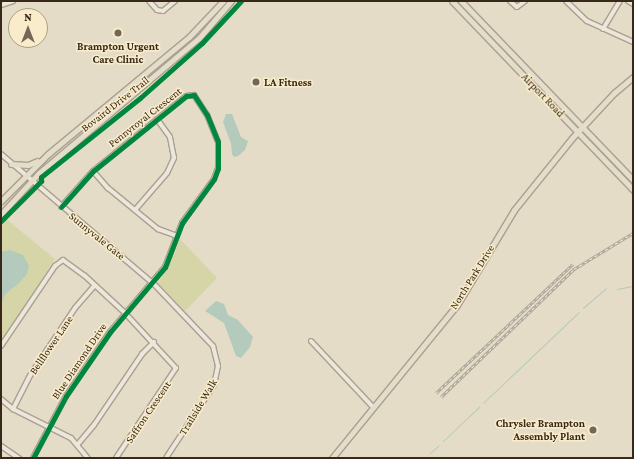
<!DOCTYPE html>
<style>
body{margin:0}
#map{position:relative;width:634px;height:459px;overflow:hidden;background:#e5dcc7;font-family:"Crimson Pro",serif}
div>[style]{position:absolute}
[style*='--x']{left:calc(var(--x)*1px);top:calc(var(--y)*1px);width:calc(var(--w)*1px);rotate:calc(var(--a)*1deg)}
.green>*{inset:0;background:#d5d5a8}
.water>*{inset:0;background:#b4cabc}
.stream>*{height:1px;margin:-0.5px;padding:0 0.5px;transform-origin:0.5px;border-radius:0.5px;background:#b4cabc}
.roads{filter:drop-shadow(1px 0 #a9a091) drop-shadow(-1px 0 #a9a091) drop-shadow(0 1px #a9a091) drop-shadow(0 -1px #a9a091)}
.minor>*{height:4px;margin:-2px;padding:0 2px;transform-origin:2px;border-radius:2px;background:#ece7da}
.major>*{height:5px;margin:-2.5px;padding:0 2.5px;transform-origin:2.5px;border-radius:2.5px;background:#e4ddca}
.rail>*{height:2.5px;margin-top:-1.25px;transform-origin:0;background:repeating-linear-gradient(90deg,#f9ecca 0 3px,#aaa59b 0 6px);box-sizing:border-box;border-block:1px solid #aaa59b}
.cycleway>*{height:5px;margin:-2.5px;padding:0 2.5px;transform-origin:2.5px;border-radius:2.5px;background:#00873e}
.dots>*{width:11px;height:11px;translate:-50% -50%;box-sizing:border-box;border:2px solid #f9ecca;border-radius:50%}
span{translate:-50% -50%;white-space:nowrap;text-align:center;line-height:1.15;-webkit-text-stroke:3px #f9ecca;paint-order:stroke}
.poi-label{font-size:11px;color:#372819;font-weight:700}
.left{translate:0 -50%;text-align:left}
.right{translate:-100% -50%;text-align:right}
.street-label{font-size:11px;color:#372819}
.frame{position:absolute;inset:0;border:2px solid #372819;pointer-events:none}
.north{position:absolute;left:8px;top:8px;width:40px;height:40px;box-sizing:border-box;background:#f9ecca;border:1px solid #ab9e83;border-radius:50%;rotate:0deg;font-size:11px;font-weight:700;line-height:16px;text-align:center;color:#372819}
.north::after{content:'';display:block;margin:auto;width:14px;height:18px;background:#746756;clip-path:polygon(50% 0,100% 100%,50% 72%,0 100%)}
</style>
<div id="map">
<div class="green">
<div style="clip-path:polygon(5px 218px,55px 259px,1px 343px,1px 223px)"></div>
<div style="clip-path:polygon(180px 239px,217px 278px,185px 311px,158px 283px,171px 261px)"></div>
</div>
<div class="water">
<div style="clip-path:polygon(226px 114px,232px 114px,241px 137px,248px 141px,245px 150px,238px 156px,234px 157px,232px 154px,231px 144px,223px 122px)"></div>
<div style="clip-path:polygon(10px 250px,23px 255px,29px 266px,27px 274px,18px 284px,5px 294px,1px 304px,1px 252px)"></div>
<div style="clip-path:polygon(216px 301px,224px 304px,228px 315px,238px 320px,253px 337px,250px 347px,241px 358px,236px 356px,224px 323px,205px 311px)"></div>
</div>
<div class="stream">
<div style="--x:617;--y:289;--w:16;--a:-11"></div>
<div style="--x:583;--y:308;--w:30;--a:-41"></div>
<div style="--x:632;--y:325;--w:1;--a:-45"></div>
<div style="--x:483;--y:403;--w:132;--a:-43.5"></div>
<div style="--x:443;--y:441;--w:50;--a:-43.4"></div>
<div style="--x:429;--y:454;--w:13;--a:-42"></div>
<div style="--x:425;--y:458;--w:1;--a:-45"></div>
</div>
<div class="roads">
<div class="minor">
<div style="--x:149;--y:1;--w:12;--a:48"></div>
<div style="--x:157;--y:10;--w:6;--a:9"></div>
<div style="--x:163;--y:11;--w:16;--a:-40"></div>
<div style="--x:510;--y:1;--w:9;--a:41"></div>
<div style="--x:517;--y:7;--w:10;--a:-37"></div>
<div style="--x:566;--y:1;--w:29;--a:44"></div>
<div style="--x:587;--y:21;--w:51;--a:24.5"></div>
<div style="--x:628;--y:1;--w:6;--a:31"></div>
<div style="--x:1;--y:5;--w:13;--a:-18"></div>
<div style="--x:603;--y:29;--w:33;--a:-59"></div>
<div style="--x:1;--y:154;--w:201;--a:40.4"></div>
<div style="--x:154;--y:284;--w:86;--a:46.4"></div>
<div style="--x:213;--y:346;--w:21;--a:76"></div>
<div style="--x:218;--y:366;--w:19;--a:102"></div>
<div style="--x:214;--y:385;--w:87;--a:123.3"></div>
<div style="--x:93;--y:171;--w:23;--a:49"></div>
<div style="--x:108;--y:188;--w:65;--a:39.4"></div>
<div style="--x:158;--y:229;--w:20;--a:20"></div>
<div style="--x:135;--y:210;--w:49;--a:-49.1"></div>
<div style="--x:167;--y:173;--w:17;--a:-65"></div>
<div style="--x:174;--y:158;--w:21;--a:-101"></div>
<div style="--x:170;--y:137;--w:22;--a:-126"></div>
<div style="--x:311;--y:341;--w:91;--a:46.8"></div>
<div style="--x:1;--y:346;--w:97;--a:-56"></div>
<div style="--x:55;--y:266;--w:10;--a:-37"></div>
<div style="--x:63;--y:260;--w:26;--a:36"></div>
<div style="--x:84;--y:275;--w:56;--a:42.8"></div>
<div style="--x:125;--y:313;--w:75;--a:47.2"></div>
<div style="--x:176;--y:368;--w:108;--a:123.7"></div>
<div style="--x:1;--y:399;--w:16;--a:40"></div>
<div style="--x:13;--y:409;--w:65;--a:26.6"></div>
<div style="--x:71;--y:438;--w:26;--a:50"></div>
<div style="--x:13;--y:409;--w:39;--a:-63"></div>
<div style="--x:31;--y:374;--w:79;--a:-56.3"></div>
<div style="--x:75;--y:308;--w:30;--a:-49"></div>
<div style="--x:78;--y:444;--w:25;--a:-50"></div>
<div style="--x:94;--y:425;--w:86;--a:-55.9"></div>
<div style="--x:142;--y:354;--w:17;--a:-45"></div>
<div style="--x:1;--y:446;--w:22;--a:34"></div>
<div style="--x:33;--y:458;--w:70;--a:-62"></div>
<div style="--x:66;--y:396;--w:78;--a:-55.5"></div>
<div style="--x:110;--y:332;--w:85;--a:-49.8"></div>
<div style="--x:165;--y:267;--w:47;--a:-68.9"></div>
<div style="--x:182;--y:223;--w:54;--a:-54"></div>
<div style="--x:214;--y:179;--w:12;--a:-70"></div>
<div style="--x:218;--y:168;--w:26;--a:-90"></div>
<div style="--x:218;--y:142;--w:29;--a:-112"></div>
<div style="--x:207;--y:115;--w:24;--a:-123"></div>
<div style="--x:194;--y:95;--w:8;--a:173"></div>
<div style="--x:186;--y:96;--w:119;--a:141.1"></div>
<div style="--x:93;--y:171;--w:48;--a:131.6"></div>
</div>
<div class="major">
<div style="--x:452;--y:1;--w:262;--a:46.2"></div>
<div style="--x:461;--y:1;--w:248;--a:46.1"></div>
<div style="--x:11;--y:164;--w:17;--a:3"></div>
<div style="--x:28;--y:165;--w:10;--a:-24"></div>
<div style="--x:1;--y:201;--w:66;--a:-45"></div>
<div style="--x:48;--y:154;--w:183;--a:-39.7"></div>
<div style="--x:189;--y:37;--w:50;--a:-46.6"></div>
<div style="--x:1;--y:214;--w:56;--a:-47.2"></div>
<div style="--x:39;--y:173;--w:209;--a:-40.2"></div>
<div style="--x:199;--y:38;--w:49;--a:-49.1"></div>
<div style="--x:332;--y:458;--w:198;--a:-50.8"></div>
<div style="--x:457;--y:305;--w:111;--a:-59"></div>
<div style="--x:514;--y:210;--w:92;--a:-51.1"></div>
<div style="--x:572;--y:138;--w:62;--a:-47"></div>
<div style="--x:614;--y:93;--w:25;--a:-40"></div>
</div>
</div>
<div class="rail">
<div style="--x:436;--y:393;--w:188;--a:-43.3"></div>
<div style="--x:441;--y:397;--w:185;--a:-43.9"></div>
<div style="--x:574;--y:269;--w:69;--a:-31.4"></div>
</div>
<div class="cycleway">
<div style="--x:1;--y:221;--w:57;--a:-45"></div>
<div style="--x:41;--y:181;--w:4;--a:-90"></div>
<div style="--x:41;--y:177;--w:127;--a:-38.6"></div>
<div style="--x:140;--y:98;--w:83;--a:-41.6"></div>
<div style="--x:202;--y:43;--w:57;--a:-47.1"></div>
<div style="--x:33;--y:458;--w:70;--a:-62"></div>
<div style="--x:66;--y:396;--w:78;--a:-55.5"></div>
<div style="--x:110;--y:332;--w:85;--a:-49.8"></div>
<div style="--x:165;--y:267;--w:47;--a:-68.9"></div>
<div style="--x:182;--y:223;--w:54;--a:-54"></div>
<div style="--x:214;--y:179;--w:12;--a:-70"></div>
<div style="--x:218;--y:168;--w:26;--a:-90"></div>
<div style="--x:218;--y:142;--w:29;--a:-112"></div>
<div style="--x:207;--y:115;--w:24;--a:-123"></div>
<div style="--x:194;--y:95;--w:8;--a:173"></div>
<div style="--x:186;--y:96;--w:119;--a:141.1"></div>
<div style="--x:93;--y:171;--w:48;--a:131.6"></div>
</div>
<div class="dots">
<div style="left:118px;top:33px;background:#746756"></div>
<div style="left:256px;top:82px;background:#746756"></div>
<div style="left:593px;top:430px;background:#746756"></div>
</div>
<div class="poi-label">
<span style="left:118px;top:53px">Brampton Urgent<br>Care Clinic</span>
<span class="left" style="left:264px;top:82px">LA Fitness</span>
<span class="right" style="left:585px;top:430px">Chrysler Brampton<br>Assembly Plant</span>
</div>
<div class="street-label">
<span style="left:543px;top:95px;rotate:46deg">Airport Road</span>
<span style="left:115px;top:104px;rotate:-38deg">Bovaird Drive Trail</span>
<span style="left:145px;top:117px;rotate:-38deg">Pennyroyal Crescent</span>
<span style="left:97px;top:236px;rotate:39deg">Sunnyvale Gate</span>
<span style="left:472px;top:277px;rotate:-58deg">North Park Drive</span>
<span style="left:51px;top:345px;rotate:-56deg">Bellflower Lane</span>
<span style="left:79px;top:361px;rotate:-56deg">Blue Diamond Drive</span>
<span style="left:198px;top:407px;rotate:-59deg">Trailside Walk</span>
<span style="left:148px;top:412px;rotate:-56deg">Saffron Crescent</span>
</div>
<div class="frame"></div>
<div class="north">N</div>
</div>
